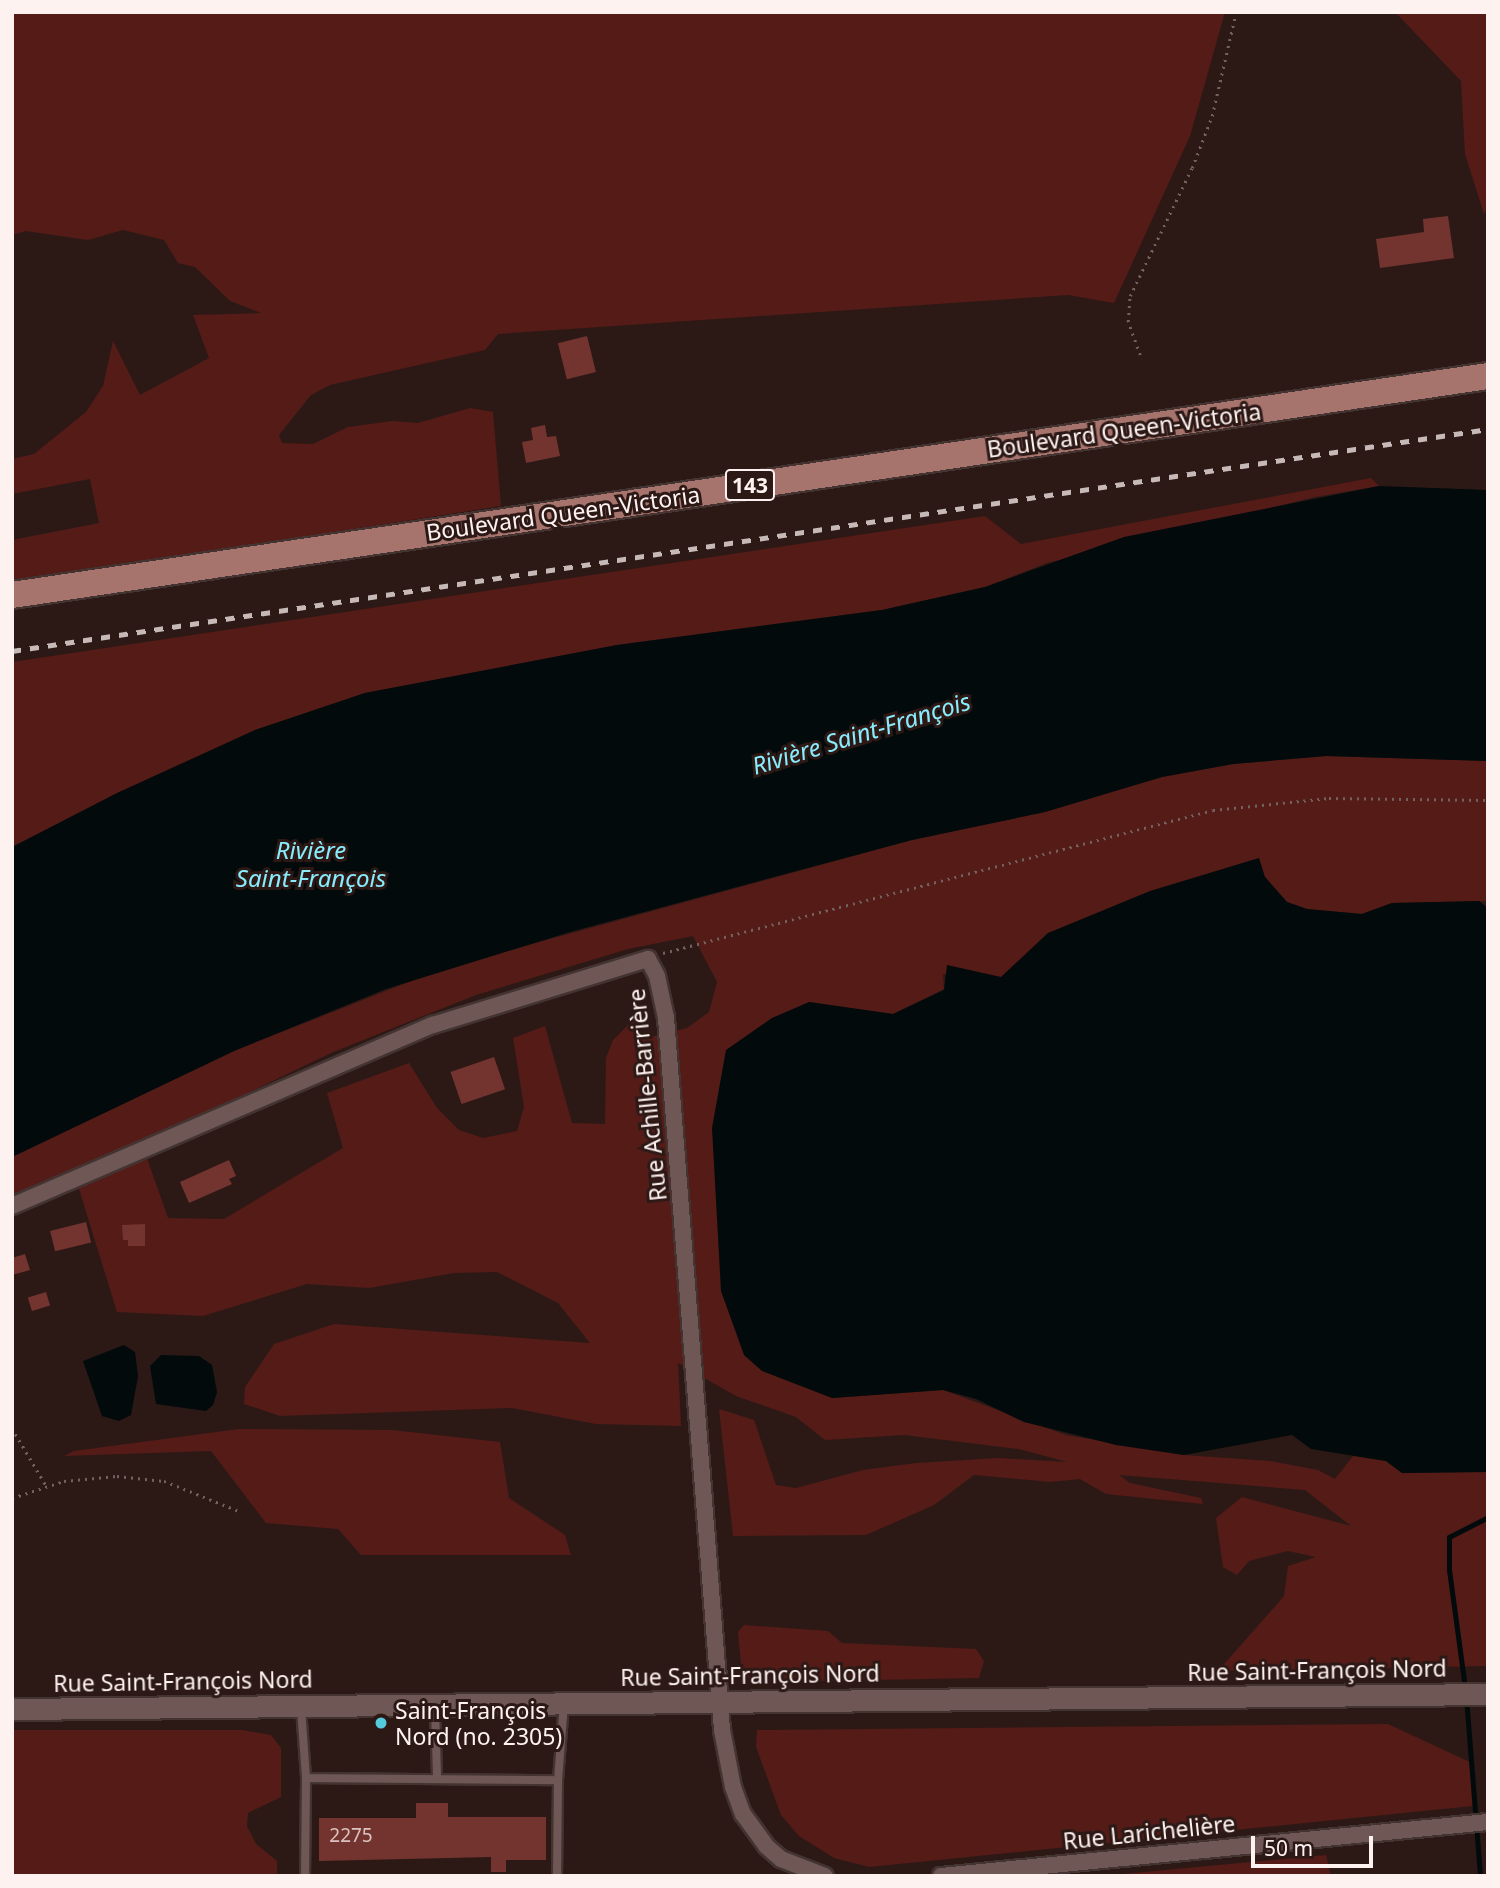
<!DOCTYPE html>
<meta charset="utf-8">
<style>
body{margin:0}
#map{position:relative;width:1500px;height:1888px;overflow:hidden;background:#2c1916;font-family:"Noto Sans",sans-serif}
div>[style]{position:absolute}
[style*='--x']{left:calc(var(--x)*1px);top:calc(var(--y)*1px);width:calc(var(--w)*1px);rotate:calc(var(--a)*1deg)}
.green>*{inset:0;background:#551b17}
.water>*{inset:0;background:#020a0c}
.stream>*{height:5px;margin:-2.5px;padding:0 2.5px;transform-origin:2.5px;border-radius:2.5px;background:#020a0c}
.building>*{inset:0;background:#73342f;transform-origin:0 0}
.path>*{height:2.5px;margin-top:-1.25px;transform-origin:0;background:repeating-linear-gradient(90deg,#72615f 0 2px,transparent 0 7px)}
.roads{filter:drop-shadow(2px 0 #433432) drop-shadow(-2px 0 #433432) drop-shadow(0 2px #433432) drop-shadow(0 -2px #433432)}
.service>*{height:8px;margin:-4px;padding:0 4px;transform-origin:4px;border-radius:4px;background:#6e5754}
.minor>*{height:16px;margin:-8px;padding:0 8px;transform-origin:8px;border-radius:8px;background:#6e5754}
.tertiary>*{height:21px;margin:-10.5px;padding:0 10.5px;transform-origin:10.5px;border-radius:10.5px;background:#6e5754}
.primary>*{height:26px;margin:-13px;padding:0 13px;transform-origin:13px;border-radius:13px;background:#a7736d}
.rail>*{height:5px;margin-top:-2.5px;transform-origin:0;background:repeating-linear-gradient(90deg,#c7b9b7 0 9px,transparent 0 18px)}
.dots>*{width:19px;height:19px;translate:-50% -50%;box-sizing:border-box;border:4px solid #2c1916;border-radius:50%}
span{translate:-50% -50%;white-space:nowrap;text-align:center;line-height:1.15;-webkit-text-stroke:6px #2c1916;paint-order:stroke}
.number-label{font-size:19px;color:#dbc2c0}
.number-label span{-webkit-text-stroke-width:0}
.shield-label span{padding:2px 5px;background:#2c1916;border:2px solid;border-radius:5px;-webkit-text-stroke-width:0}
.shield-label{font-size:21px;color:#fef2f0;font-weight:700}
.street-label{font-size:23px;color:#fef2f0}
.poi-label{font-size:23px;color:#fef2f0}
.left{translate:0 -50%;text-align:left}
.water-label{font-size:24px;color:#89ecfd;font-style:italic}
.frame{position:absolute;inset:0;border:14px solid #fef2f0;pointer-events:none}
.scale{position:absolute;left:1251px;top:1836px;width:122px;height:32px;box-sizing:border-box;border:4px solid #fef2f0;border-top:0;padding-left:9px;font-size:21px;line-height:24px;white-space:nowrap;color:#fef2f0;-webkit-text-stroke:5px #2c1916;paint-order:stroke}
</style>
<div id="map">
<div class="green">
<div style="clip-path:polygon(12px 12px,1225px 12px,1190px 136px,1114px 303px,1068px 295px,498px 334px,485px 350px,330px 385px,311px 395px,279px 435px,282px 443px,313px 444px,348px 427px,393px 421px,418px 423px,470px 408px,493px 412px,501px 506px,12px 582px,12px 540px,99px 523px,90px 479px,12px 494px,12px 459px,34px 454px,86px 412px,103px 386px,113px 341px,140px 395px,209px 358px,193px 315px,261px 313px,230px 301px,195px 267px,178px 263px,164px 240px,123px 230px,88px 240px,26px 231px,12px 235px)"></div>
<div style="clip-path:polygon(1395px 12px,1488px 12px,1488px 205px,1484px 214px,1465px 154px,1461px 81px)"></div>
<div style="clip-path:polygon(1371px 478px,1379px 486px,1315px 497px,1047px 563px,985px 587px,882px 610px,617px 645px,365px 693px,255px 730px,12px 847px,12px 662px,985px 516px,1021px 544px)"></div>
<div style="clip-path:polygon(evenodd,1326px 756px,1488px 761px,1488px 901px,1392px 903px,1362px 914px,1307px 909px,1287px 902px,1265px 877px,1099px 915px,1048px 933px,1001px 978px,943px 974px,944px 989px,893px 1014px,809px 1002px,832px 1398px,943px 1390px,1066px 1435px,1184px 1455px,1270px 1461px,1318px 1470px,1335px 1479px,1353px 1456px,1386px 1461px,1402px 1473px,1488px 1472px,1488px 1666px,1218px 1671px,1284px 1596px,1288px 1566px,1316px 1557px,1288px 1551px,1249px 1561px,1237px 1575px,1223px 1567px,1216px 1518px,1242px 1497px,1351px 1526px,1305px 1490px,1119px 1475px,1130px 1483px,1201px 1498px,1203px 1504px,1106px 1494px,1080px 1479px,1050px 1482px,974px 1475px,934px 1505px,866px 1535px,733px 1536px,719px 1409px,754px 1420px,776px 1485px,796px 1488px,863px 1470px,916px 1463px,998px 1458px,1067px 1462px,1019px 1449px,904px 1435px,825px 1440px,796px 1417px,736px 1396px,678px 1363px,681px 1426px,596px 1424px,512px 1408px,280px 1416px,244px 1404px,245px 1387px,274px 1344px,334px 1324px,590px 1343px,558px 1303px,497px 1272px,454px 1273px,369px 1288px,307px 1284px,203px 1316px,117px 1312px,75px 1176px,12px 1197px,12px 1157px,234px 1051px,444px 968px,912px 840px,1045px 812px,1162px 777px,1233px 764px,1326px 756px,693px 936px,717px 982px,709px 1012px,687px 1028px,642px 1039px,639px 1014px,613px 1040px,606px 1058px,605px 1124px,572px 1123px,545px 1026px,513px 1038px,524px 1107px,517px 1131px,483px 1138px,459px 1130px,437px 1108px,409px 1063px,327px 1093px,343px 1148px,224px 1219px,168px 1218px,142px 1144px,331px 1053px,476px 995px,628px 949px,693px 936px)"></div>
<div style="clip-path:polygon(239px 1429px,392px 1430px,500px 1442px,509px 1498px,565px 1535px,571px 1555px,361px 1555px,338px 1529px,266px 1523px,211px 1451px,64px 1456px,74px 1451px)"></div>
<div style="clip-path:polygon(744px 1625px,828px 1631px,842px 1643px,976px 1649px,984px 1661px,979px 1678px,756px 1682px,742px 1675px,738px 1632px)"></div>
<div style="clip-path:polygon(1388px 1724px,1474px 1764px,1473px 1806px,869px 1867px,834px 1858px,799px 1836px,781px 1815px,756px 1747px,757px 1730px)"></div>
<div style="clip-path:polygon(12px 1730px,242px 1730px,271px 1735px,281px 1748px,281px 1797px,248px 1813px,247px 1826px,256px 1844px,277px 1861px,277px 1876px,12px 1876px)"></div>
<div style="clip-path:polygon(1326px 1855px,1331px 1876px,1101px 1876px)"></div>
</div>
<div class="water">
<div style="clip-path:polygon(1379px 486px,1488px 490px,1488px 761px,1326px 756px,1233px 764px,1162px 777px,1045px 812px,912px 840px,570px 932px,386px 989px,234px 1051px,12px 1157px,12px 847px,117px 793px,255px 730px,365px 693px,617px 645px,882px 610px,985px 587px,1124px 537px)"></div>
<div style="clip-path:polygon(1259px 858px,1265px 877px,1287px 902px,1307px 909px,1362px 914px,1392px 903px,1479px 901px,1488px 908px,1488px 1472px,1402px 1473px,1386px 1461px,1311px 1449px,1292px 1435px,1184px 1455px,1116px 1445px,1024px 1422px,976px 1399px,943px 1390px,832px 1398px,762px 1371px,744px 1355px,721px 1291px,712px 1128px,726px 1050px,772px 1018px,809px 1002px,893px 1014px,944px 990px,947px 965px,1001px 977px,1048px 933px,1150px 891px)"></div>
<div style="clip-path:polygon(124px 1345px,135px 1352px,138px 1376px,131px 1415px,119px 1421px,102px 1416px,83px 1361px)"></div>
<div style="clip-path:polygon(161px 1355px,199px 1356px,212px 1365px,217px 1392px,213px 1405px,206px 1411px,156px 1404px,150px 1366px)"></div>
</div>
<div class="stream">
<div style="--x:1465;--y:1688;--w:120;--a:-97.7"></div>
<div style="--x:1449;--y:1569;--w:32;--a:-90"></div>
<div style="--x:1449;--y:1537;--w:44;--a:-27.1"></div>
<div style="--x:1466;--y:1697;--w:180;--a:85.5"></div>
</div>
<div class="building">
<div style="clip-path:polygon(1448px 216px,1454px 258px,1380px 268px,1376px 239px,1424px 232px,1423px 219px)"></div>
<div style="left:587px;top:336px;width:37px;height:30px;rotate:76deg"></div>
<div style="clip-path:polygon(545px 425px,547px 437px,556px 436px,560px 456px,526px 463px,522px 442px,533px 440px,531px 428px)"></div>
<div style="left:494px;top:1057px;width:34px;height:46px;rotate:71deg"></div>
<div style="clip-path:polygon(229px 1160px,236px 1176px,229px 1179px,232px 1184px,189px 1203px,180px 1182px)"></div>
<div style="left:86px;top:1222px;width:21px;height:37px;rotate:76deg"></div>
<div style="clip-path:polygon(145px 1224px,145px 1246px,128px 1246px,128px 1240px,123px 1240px,122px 1225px)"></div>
<div style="clip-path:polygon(25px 1254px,30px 1270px,12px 1275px,12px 1258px)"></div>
<div style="left:46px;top:1292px;width:14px;height:19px;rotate:73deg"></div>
<div style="clip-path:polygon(416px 1803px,448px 1803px,448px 1817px,546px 1817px,546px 1860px,506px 1860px,506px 1872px,491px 1872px,491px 1857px,319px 1861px,319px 1818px,416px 1818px)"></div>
</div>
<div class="path">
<div style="--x:1140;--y:355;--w:35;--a:-110"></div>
<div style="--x:1128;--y:322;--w:26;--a:-86"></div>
<div style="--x:1130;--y:296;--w:142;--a:-64.2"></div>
<div style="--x:1192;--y:168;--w:56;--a:-69"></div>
<div style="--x:1212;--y:116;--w:107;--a:-77"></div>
<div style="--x:663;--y:953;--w:568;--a:-14.57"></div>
<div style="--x:1213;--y:810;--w:117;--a:-5.9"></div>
<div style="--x:1329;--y:798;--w:159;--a:0.7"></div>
<div style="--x:12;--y:1428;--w:69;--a:59.3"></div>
<div style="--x:12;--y:1498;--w:55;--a:-18.1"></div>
<div style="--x:64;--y:1481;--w:53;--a:-5.4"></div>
<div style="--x:117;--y:1476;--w:47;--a:6.1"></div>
<div style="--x:164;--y:1481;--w:81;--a:21.8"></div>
</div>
<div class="roads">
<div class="service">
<div style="--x:301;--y:1708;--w:70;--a:85.9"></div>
<div style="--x:306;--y:1778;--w:252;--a:0.5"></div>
<div style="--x:558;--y:1780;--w:77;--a:-85.5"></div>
<div style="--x:435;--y:1708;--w:69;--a:88.3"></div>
<div style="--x:305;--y:1876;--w:98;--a:-89.4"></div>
<div style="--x:557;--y:1876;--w:96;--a:-89.4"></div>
</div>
<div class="minor">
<div style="--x:12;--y:1206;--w:458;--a:-23.3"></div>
<div style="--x:433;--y:1025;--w:225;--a:-17.1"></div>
<div style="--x:648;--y:959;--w:19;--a:62"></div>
<div style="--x:657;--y:976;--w:43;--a:77.9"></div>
<div style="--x:666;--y:1018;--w:714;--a:85.5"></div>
<div style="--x:722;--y:1730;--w:58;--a:79.1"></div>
<div style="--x:733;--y:1787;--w:29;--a:70"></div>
<div style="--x:743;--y:1814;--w:39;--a:54"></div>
<div style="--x:766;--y:1846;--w:20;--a:41"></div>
<div style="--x:781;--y:1859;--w:47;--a:21.1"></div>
<div style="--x:941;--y:1876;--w:550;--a:-5.64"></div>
</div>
<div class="tertiary">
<div style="--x:12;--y:1709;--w:1476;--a:-0.58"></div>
</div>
<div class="primary">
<div style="--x:12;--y:595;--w:1492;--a:-8.44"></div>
</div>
</div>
<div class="rail">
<div style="--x:12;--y:651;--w:1493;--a:-8.55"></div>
</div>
<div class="dots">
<div style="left:381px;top:1723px;background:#54cadd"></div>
</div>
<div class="number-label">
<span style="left:351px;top:1836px">2275</span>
</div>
<div class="shield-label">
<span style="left:750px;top:485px">143</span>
</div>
<div class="street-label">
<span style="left:1124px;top:430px;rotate:-8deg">Boulevard Queen-Victoria</span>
<span style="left:563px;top:513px;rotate:-8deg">Boulevard Queen-Victoria</span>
<span style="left:647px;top:1095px;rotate:-96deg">Rue Achille-Barrière</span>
<span style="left:1317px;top:1670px;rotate:-1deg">Rue Saint-François Nord</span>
<span style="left:750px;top:1675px;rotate:-1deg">Rue Saint-François Nord</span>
<span style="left:183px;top:1681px;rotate:-1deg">Rue Saint-François Nord</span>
<span style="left:1149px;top:1832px;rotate:-6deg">Rue Larichelière</span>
</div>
<div class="poi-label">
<span class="left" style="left:395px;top:1723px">Saint-François<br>Nord (no. 2305)</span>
</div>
<div class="water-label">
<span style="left:861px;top:733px;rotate:-17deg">Rivière Saint-François</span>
<span style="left:311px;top:864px">Rivière<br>Saint-François</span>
</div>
<div class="frame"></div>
<div class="scale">50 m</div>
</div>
